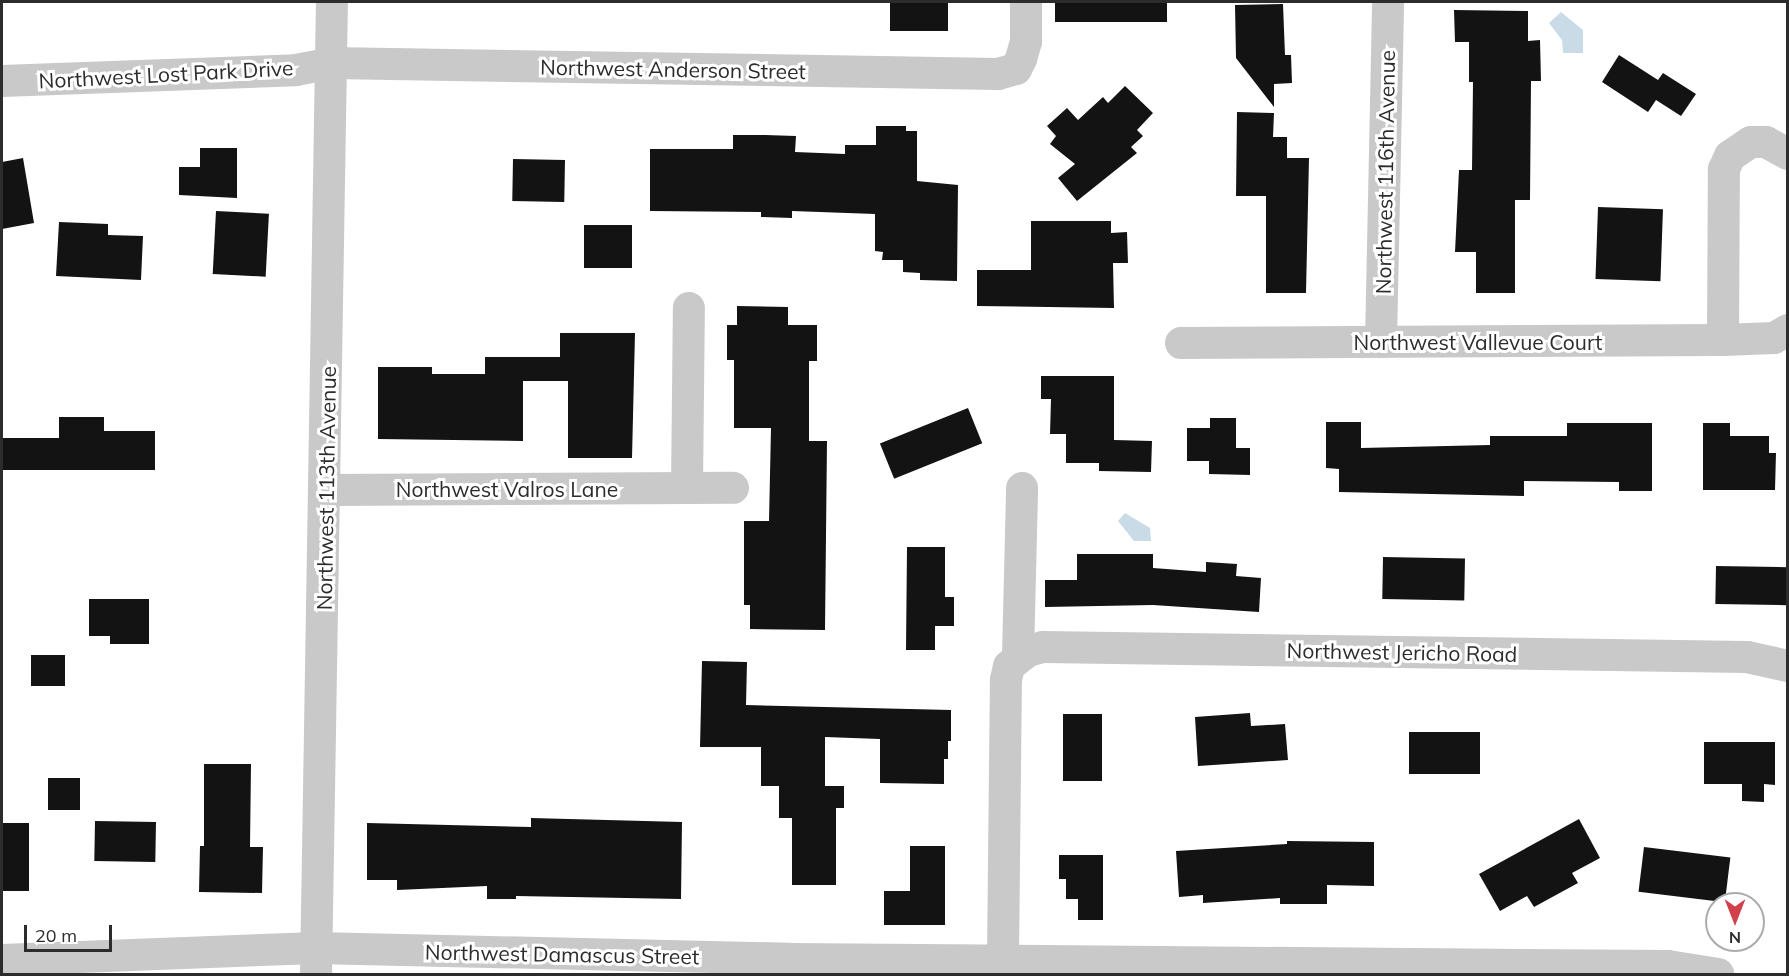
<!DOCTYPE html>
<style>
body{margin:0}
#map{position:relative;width:1789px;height:976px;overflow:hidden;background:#fff;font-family:Mulish,sans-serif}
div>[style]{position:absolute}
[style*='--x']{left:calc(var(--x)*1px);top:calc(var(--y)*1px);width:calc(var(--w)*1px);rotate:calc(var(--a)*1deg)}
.water>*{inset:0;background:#c9dbe6}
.building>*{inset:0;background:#131313;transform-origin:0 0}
.minor>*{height:32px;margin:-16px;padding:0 16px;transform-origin:16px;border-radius:16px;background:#c9c9c9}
span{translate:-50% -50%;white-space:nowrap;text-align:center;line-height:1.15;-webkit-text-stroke:6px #fff;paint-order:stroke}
.street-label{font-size:21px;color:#2c2c2c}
.frame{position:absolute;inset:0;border:3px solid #2c2c2c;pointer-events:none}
.north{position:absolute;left:1705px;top:892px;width:60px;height:60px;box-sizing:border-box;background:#fff;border:2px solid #ababab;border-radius:50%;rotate:180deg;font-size:16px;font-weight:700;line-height:24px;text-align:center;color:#2c2c2c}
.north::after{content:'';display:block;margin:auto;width:21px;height:27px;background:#d1404b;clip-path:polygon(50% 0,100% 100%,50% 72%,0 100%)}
.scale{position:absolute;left:24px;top:925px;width:88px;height:27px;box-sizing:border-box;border:3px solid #2c2c2c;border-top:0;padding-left:8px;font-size:18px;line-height:21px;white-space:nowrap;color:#2c2c2c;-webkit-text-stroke:4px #fff;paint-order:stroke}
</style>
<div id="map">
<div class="water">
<div style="clip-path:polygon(1561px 12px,1583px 30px,1583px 53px,1563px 53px,1562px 40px,1549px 23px)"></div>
<div style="clip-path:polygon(1125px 513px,1150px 528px,1151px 541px,1134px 541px,1118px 521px)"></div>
</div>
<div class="building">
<div style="left:890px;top:2px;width:58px;height:29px"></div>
<div style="left:1055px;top:2px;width:112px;height:20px"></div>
<div style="clip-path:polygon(1283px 4px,1285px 55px,1291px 55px,1292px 83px,1274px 84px,1274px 107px,1236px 58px,1235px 5px)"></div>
<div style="clip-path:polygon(1454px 10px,1528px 11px,1528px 41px,1540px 40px,1541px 81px,1531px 81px,1530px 200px,1515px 200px,1515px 293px,1476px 293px,1476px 252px,1455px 252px,1459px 170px,1472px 170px,1473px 82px,1469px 82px,1469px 42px,1455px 42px)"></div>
<div style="clip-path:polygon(1619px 55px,1658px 80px,1663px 73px,1696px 94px,1681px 116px,1656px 100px,1648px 112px,1602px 82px)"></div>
<div style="clip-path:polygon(1125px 86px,1153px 113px,1137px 130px,1143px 136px,1131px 147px,1137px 153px,1077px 201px,1058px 178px,1075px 164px,1050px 144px,1056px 136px,1047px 126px,1067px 108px,1078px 120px,1103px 97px,1108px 103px)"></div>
<div style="clip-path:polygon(1237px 112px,1274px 113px,1273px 137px,1287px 137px,1287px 158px,1309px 158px,1306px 293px,1266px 293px,1266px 196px,1236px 196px)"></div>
<div style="clip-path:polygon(876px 126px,906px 126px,906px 131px,917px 131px,917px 181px,958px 185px,957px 281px,920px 280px,920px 273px,903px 272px,903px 260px,882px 260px,883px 252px,875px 251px,875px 214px,792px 211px,792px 218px,761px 217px,761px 212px,650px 211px,650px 149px,733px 149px,733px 135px,765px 135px,796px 136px,795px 152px,845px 154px,845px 145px,876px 145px)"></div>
<div style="clip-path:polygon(200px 148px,237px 148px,237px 198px,179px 195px,179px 167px,200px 167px)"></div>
<div style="clip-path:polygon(23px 158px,34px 223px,2px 229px,2px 162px)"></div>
<div style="left:513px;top:159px;width:52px;height:42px;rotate:1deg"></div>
<div style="left:1598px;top:207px;width:65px;height:72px;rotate:2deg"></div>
<div style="left:216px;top:211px;width:53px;height:63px;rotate:3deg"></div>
<div style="clip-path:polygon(1031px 221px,1111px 221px,1111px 233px,1127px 232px,1128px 263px,1113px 263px,1114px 308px,977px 306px,977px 270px,1031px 270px)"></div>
<div style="clip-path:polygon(59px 222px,108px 224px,108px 235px,143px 236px,141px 280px,56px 276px)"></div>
<div style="left:584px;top:225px;width:48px;height:43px"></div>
<div style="clip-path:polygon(737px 306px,788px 307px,788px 325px,817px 325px,817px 361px,809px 361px,809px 441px,827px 441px,825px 630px,750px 629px,750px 605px,744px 605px,744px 521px,769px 521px,771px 428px,734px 428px,734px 360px,727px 360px,727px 325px,737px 325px)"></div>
<div style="clip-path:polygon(560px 333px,635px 333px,632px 458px,568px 458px,568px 381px,523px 381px,523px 441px,378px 439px,378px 367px,432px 367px,432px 374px,485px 374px,485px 357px,560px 357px)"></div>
<div style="clip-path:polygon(1041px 376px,1114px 376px,1114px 440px,1152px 441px,1151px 472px,1099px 471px,1099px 463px,1066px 463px,1066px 434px,1050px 434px,1051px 399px,1041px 399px)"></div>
<div style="left:968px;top:408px;width:38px;height:95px;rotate:68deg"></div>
<div style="clip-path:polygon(59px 417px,104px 417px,104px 431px,155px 431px,155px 470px,2px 470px,2px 438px,59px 438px)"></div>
<div style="clip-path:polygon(1210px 418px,1236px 418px,1236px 448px,1250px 448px,1250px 475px,1209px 474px,1209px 461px,1187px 461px,1187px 428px,1210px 428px)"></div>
<div style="clip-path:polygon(1326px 422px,1361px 422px,1361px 448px,1490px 445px,1490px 436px,1567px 436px,1567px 423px,1652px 423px,1652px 491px,1619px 491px,1619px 482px,1524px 481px,1524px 496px,1339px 492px,1339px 469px,1326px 468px)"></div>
<div style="clip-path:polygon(1703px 423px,1730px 423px,1730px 436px,1769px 436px,1769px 453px,1776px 453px,1775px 490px,1703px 490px)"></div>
<div style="clip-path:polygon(907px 547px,945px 547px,945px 597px,954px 597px,954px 626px,935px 626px,935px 650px,906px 650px)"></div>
<div style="clip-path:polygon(1077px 554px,1153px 554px,1153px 568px,1206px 572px,1206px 562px,1237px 564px,1236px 576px,1261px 578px,1259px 612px,1153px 605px,1045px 607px,1045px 580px,1077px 580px)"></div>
<div style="left:1383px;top:557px;width:82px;height:42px;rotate:1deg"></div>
<div style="left:1716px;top:566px;width:72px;height:38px;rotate:1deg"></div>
<div style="clip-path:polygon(89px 599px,149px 599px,149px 644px,110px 644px,110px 636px,89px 636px)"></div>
<div style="left:31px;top:655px;width:34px;height:31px"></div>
<div style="clip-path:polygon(702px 661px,747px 662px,746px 705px,951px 710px,951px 741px,948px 741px,948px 759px,944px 759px,944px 784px,880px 783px,880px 739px,825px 737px,825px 786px,844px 786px,844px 808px,836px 808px,836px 885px,792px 885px,792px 818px,779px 818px,779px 786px,761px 786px,761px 747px,700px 747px)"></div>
<div style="clip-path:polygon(1250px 713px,1251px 726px,1285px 724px,1288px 760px,1198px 766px,1195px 717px)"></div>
<div style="left:1063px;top:714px;width:39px;height:67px"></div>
<div style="left:1409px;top:732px;width:71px;height:42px"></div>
<div style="clip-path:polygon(1704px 742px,1775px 742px,1775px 785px,1764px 784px,1764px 802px,1742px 801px,1742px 784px,1704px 784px)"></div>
<div style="clip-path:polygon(204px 764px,251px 764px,250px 847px,263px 847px,262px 893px,199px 892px,200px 846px,204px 846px)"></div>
<div style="left:48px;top:778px;width:32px;height:32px"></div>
<div style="clip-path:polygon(531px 818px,682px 822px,681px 899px,516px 896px,516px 899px,487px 899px,487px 886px,397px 890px,397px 880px,367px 880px,367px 823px,531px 827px)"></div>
<div style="clip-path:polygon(1579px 819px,1600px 858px,1572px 873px,1578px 883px,1534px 907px,1527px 896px,1500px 911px,1479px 874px)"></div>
<div style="left:95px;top:821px;width:61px;height:40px;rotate:1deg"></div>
<div style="left:2px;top:823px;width:27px;height:68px"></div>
<div style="clip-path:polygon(1287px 841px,1374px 842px,1374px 886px,1327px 885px,1327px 904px,1280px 904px,1280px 898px,1203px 903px,1203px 895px,1179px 897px,1176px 851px,1287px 844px)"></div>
<div style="clip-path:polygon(910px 846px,945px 846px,945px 925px,884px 925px,884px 891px,910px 891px)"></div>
<div style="left:1644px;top:847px;width:87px;height:45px;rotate:7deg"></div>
<div style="clip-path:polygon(1059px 855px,1103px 855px,1103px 920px,1078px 920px,1078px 899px,1066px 899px,1066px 879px,1059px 879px)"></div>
</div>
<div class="minor">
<div style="--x:2;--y:81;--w:294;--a:-2.1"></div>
<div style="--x:296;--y:70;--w:36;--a:-11"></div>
<div style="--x:331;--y:63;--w:667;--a:0.94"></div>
<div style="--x:998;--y:74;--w:19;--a:-16"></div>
<div style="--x:1016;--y:69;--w:11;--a:-63"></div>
<div style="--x:1021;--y:59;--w:18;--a:-74"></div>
<div style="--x:1026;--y:42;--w:40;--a:-90"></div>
<div style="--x:1723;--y:340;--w:171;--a:-89.7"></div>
<div style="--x:1724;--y:169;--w:14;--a:-65"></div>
<div style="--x:1730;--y:156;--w:25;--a:-34"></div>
<div style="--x:1751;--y:142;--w:15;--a:0"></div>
<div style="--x:1766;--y:142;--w:25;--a:29"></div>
<div style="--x:1381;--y:342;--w:340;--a:-88.8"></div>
<div style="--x:1181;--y:343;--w:542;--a:-0.32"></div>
<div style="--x:1723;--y:340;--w:51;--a:-2.2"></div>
<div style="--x:1774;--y:338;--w:16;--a:-30"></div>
<div style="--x:687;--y:488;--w:180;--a:-89.4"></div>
<div style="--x:327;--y:490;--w:406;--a:-0.3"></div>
<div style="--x:1018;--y:656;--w:168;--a:-88.6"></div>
<div style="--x:1003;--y:959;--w:279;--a:-89.4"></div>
<div style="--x:1006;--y:680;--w:14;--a:-78"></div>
<div style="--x:1009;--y:666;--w:24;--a:-38"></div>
<div style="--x:1028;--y:651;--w:16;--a:-15"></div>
<div style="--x:1043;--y:647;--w:704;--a:0.81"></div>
<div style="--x:1747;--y:657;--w:42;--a:12.4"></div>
<div style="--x:2;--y:960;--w:314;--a:-2.2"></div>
<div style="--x:316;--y:948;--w:473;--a:1.3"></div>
<div style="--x:789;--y:959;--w:879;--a:0.46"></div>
<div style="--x:1668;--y:966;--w:51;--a:9.1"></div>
<div style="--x:316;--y:974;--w:972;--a:-89.06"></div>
</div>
<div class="street-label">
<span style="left:673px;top:69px;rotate:1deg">Northwest Anderson Street</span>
<span style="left:166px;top:74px;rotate:-3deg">Northwest Lost Park Drive</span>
<span style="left:1385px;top:172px;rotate:-89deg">Northwest 116th Avenue</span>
<span style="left:1478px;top:342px">Northwest Vallevue Court</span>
<span style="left:326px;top:488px;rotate:-89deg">Northwest 113th Avenue</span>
<span style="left:507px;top:489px">Northwest Valros Lane</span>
<span style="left:1402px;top:652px;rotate:1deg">Northwest Jericho Road</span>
<span style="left:562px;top:954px;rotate:1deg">Northwest Damascus Street</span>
</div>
<div class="frame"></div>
<div class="north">N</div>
<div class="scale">20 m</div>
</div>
